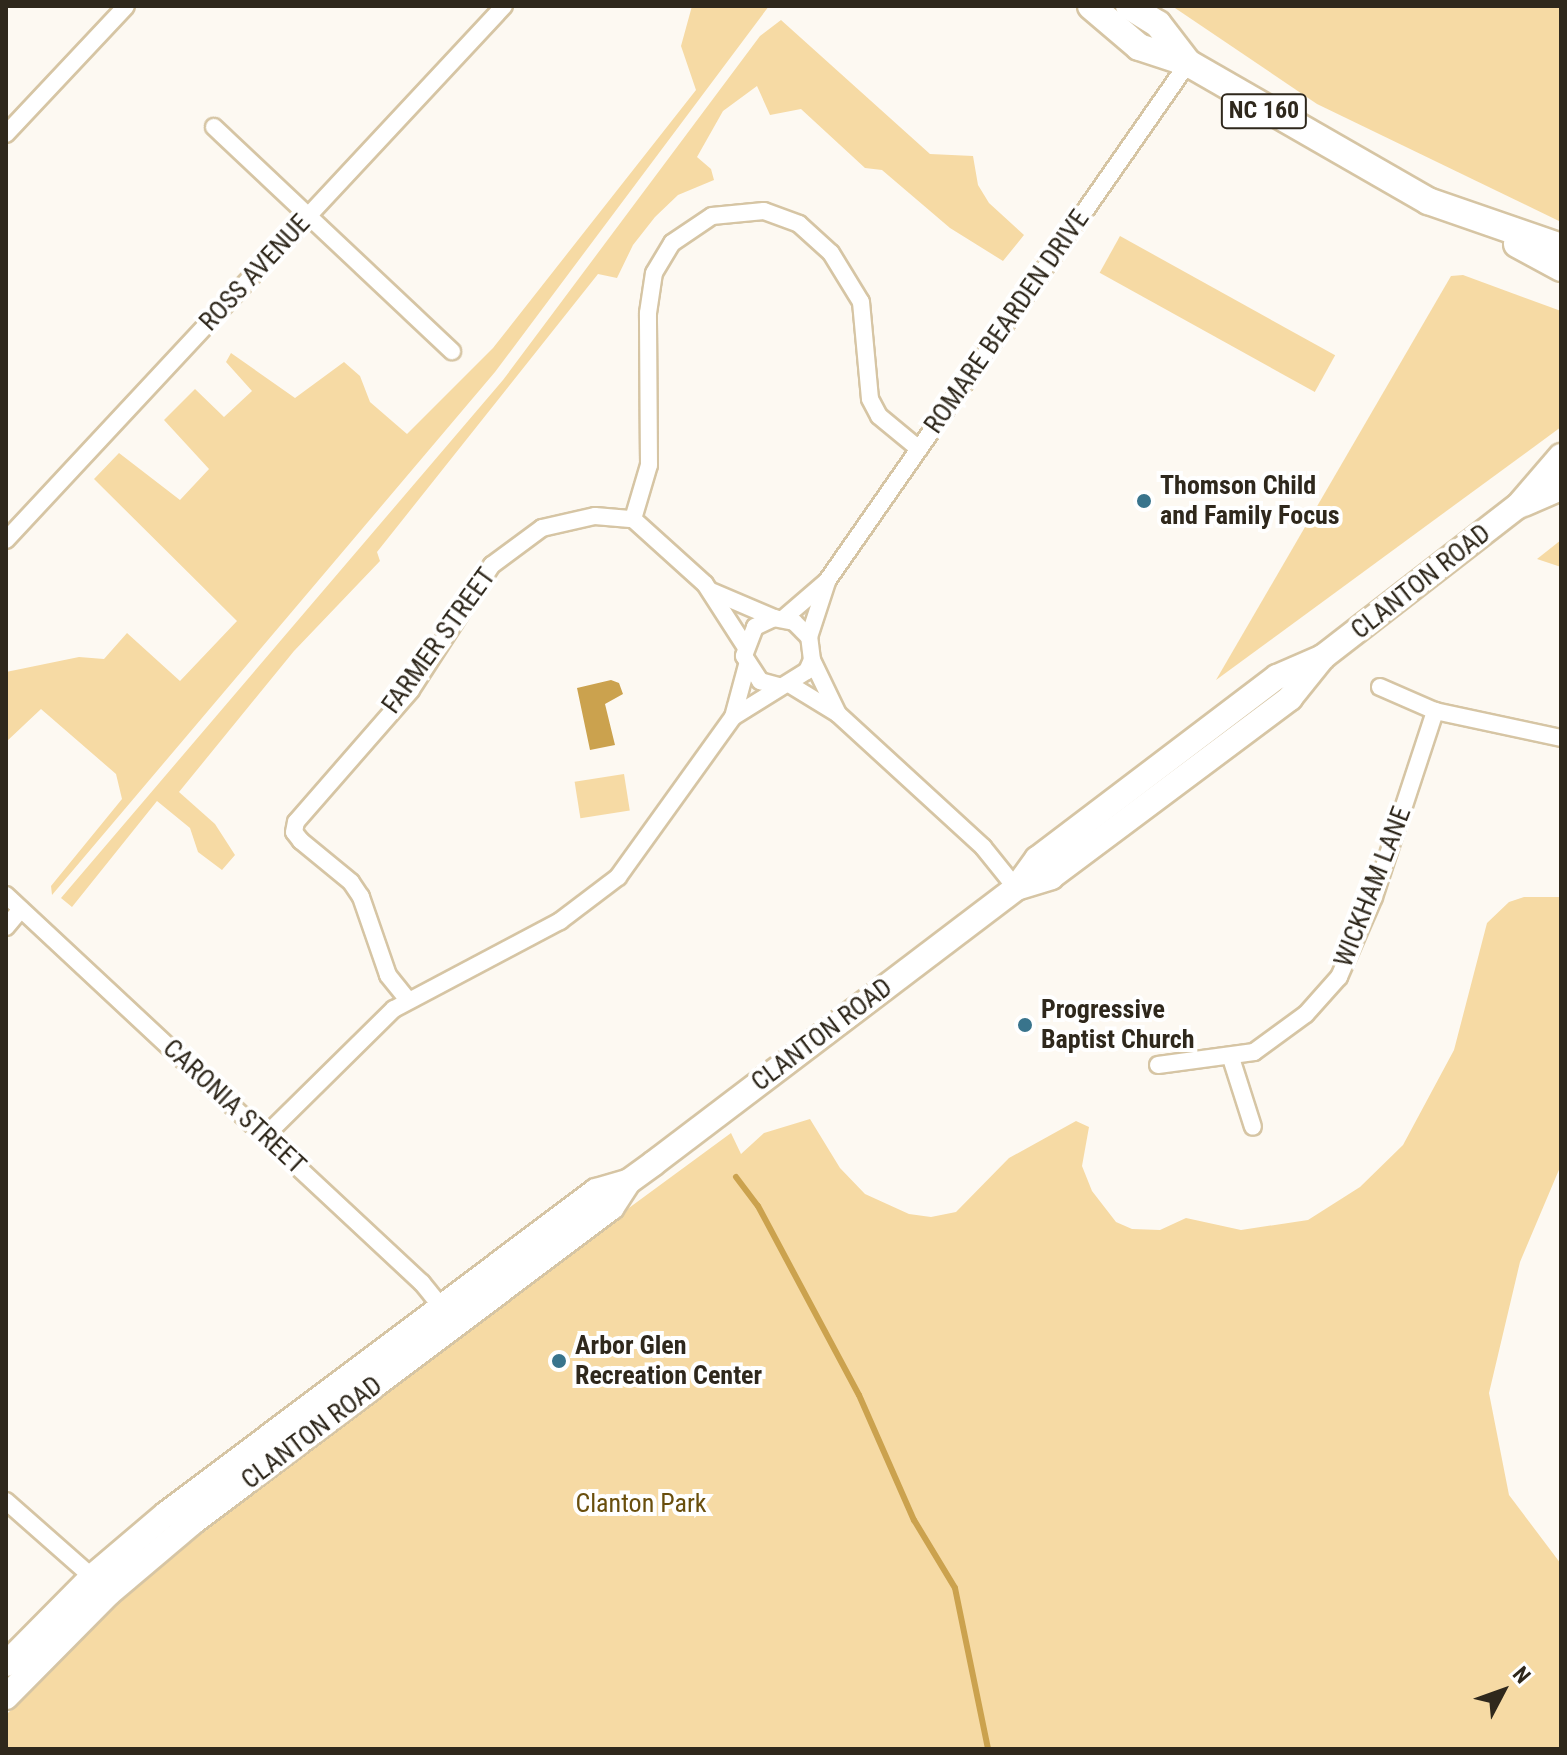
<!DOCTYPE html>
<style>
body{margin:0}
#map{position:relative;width:1567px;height:1755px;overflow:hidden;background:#fdf9f2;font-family:"Roboto Condensed",sans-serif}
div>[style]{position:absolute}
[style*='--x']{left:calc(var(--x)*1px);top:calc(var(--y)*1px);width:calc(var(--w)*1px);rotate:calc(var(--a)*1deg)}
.green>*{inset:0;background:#f6daa4;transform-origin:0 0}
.water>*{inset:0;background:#cba24e}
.stream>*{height:6px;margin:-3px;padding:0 3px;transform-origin:3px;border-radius:3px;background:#cba24e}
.roads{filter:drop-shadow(2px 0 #d6c5a4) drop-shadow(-2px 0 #d6c5a4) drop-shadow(0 2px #d6c5a4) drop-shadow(0 -2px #d6c5a4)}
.minor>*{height:16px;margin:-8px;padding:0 8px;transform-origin:8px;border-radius:8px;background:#fff}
.secondary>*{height:24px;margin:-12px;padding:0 12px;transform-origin:12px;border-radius:12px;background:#fff}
.primary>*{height:26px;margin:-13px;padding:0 13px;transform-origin:13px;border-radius:13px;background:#fff}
.dots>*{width:22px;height:22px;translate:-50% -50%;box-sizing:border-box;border:4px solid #fff;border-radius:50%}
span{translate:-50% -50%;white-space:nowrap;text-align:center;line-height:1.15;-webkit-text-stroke:8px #fff;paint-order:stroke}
.shield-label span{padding:2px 6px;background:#fff;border:2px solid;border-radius:6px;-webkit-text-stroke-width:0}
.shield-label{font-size:24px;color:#2f281c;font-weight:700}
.street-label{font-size:26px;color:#2f281c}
.poi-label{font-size:26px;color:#2f281c;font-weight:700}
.left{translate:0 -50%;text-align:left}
.park-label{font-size:26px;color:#694e0c}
.frame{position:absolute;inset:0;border:8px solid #2f281c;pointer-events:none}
.north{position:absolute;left:1463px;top:1651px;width:80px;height:80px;-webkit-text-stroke:6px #fff;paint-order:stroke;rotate:49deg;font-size:22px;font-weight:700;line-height:32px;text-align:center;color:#2f281c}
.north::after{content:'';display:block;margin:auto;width:28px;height:36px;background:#2f281c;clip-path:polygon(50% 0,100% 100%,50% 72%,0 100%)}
</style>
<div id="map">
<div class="green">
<div style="clip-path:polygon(692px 6px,769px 6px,495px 372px,52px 895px,51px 886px,122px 799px,116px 774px,41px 709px,6px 742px,6px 672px,79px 657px,104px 659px,127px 633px,180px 681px,237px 621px,94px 479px,119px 453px,180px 500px,209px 469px,164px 420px,195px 389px,224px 417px,252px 391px,226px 362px,231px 353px,295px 398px,344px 362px,360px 376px,370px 402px,407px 434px,493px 348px,696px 90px,681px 46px)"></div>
<div style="clip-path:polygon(1172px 6px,1561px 6px,1561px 222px,1317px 104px)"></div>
<div style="clip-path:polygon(781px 20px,930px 154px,973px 156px,978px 185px,989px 203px,1024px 235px,1003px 261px,950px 228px,882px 170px,865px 168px,801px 109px,770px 115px,757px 86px,723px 111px,697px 157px,711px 169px,714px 180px,678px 195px,655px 217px,633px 245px,617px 278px,598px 274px,377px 552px,380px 561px,294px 651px,179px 792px,215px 824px,235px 855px,222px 870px,198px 852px,190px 828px,157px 801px,72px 907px,61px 898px,503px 380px,760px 36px)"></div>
<div style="left:1120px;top:236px;width:246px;height:42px;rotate:29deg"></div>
<div style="clip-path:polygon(1463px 275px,1561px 311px,1561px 427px,1216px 680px,1451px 276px)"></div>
<div style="clip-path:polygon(1561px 540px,1561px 567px,1537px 559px)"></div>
<div style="left:624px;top:774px;width:37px;height:50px;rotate:81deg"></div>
<div style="clip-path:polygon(1524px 897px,1561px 897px,1561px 1165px,1520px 1262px,1489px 1393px,1509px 1495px,1561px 1564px,1561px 1749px,6px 1749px,6px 1715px,129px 1590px,509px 1296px,731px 1133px,741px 1154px,764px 1133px,810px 1119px,840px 1168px,865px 1194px,909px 1214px,931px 1217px,956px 1212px,1009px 1158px,1076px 1121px,1089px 1127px,1082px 1166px,1092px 1191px,1116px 1222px,1132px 1229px,1160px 1230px,1186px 1218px,1241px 1230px,1308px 1220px,1360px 1187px,1403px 1145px,1454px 1050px,1487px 923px,1509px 902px)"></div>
</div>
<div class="water">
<div style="clip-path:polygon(611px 680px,619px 683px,623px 694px,605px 704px,615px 745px,590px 750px,577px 688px)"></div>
</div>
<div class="stream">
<div style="--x:736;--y:1177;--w:36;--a:53"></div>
<div style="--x:758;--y:1206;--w:214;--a:61.9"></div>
<div style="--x:859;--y:1395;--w:137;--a:66.3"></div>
<div style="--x:914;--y:1520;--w:79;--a:58.9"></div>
<div style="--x:955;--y:1588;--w:164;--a:78.4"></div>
</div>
<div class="roads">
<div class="minor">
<div style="--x:214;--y:127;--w:327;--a:43.3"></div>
<div style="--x:6;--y:134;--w:175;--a:-46.8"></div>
<div style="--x:633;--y:519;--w:56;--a:-73.5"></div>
<div style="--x:649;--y:465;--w:152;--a:-90.4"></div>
<div style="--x:648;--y:313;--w:40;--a:-81.5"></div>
<div style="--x:654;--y:273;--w:35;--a:-59"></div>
<div style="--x:672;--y:243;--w:48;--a:-34"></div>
<div style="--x:712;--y:216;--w:52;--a:-5.5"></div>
<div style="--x:764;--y:211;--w:37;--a:20"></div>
<div style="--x:799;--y:224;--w:43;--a:42.2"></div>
<div style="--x:831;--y:253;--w:57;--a:58.5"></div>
<div style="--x:861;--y:302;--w:97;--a:84.7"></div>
<div style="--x:870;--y:399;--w:19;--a:62"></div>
<div style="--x:879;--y:416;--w:52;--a:39.5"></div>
<div style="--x:6;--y:540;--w:730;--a:-47"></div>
<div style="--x:711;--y:591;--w:69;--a:23.2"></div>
<div style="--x:784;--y:618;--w:57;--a:-40.7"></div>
<div style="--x:827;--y:581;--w:631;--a:-55.13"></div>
<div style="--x:809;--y:637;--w:58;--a:-71.9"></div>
<div style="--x:812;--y:660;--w:60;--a:64.3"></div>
<div style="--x:789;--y:684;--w:57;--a:31.5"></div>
<div style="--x:838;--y:714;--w:197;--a:42.5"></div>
<div style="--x:983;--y:847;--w:53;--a:51.2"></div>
<div style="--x:1380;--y:687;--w:60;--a:23.6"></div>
<div style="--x:1435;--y:711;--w:129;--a:12.1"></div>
<div style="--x:733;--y:717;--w:54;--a:-74.9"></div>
<div style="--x:6;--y:895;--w:569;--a:43.01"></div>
<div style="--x:422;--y:1283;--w:40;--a:51"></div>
<div style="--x:6;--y:927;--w:23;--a:-50"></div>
<div style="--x:408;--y:1000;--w:32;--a:-129"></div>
<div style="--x:388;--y:975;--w:83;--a:-109.1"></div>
<div style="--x:361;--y:897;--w:18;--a:-124"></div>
<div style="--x:351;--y:882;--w:65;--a:-140.6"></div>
<div style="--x:301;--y:841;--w:11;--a:-128"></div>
<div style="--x:294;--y:832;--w:10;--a:-79"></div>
<div style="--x:296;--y:822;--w:175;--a:-48.9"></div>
<div style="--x:411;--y:690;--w:149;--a:-57.1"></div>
<div style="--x:492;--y:565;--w:62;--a:-36.5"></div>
<div style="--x:542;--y:528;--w:54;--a:-12.8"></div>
<div style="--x:595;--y:516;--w:38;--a:5"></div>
<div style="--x:633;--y:519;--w:97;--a:42.1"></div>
<div style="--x:705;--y:584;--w:74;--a:57.2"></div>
<div style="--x:1231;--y:1058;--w:72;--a:72.3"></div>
<div style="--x:1158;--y:1065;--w:97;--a:-7.7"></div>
<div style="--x:1254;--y:1052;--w:64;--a:-36.2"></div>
<div style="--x:1306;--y:1014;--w:50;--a:-48.3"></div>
<div style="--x:1339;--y:977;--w:87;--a:-66.4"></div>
<div style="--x:1374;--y:897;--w:196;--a:-71.8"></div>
<div style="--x:265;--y:1136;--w:181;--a:-44.6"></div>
<div style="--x:394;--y:1009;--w:188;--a:-27.9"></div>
<div style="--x:560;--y:921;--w:73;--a:-37.2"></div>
<div style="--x:618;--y:877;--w:197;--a:-54.3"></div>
<div style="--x:733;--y:717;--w:87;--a:-31.9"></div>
<div style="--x:807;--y:671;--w:12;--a:-66"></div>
<div style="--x:812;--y:660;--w:23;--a:-97"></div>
<div style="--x:809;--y:637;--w:21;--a:-135"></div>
<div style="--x:794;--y:622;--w:20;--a:-169"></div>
<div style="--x:774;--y:618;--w:21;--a:155"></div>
<div style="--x:755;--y:627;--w:31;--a:111"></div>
<div style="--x:744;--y:656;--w:30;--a:57"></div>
<div style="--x:760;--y:681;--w:20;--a:15"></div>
<div style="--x:6;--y:1501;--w:124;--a:41.4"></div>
</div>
<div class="secondary">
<div style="--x:1524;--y:504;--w:40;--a:-23.4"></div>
<div style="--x:1016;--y:888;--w:37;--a:-17"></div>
<div style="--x:1051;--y:877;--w:299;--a:-36.8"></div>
<div style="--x:1290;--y:698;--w:53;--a:-51.2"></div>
<div style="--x:1323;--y:657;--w:247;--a:-37.8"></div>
<div style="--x:1518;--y:506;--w:66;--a:-49.3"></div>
<div style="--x:6;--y:1664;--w:122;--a:-45.3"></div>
<div style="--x:92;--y:1577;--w:97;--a:-40.4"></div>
<div style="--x:166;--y:1514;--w:538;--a:-36.91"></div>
<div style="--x:596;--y:1191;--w:33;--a:-16"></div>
<div style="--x:628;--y:1182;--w:32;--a:-36"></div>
<div style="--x:654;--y:1163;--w:455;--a:-37.2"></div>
<div style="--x:1016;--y:888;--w:36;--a:-54"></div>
<div style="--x:1037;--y:859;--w:301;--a:-37.2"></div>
<div style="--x:1277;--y:677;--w:50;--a:-23.5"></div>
<div style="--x:6;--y:1697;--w:146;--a:-45.3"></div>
<div style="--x:109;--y:1593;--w:110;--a:-40.2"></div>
<div style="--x:193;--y:1522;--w:524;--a:-36.94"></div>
<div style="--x:612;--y:1207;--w:30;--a:-57"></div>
</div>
<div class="primary">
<div style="--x:1091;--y:6;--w:63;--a:40.5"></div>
<div style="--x:1139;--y:47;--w:52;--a:18.1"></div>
<div style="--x:1188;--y:63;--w:277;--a:29.9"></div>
<div style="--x:1428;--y:201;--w:141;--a:19.1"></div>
<div style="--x:1129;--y:6;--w:34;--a:32"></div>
<div style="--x:1158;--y:24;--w:49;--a:52.4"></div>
<div style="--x:1517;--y:244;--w:50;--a:28.6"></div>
</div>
</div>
<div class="dots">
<div style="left:1144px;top:501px;background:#39748c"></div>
<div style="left:1025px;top:1025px;background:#39748c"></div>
<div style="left:559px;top:1361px;background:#39748c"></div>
</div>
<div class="shield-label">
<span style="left:1264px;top:111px">NC 160</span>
</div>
<div class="street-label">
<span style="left:255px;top:273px;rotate:-47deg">ROSS AVENUE</span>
<span style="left:1007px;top:322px;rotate:-55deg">ROMARE BEARDEN DRIVE</span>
<span style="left:1421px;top:582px;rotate:-38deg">CLANTON ROAD</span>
<span style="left:439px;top:641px;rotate:-54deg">FARMER STREET</span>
<span style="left:1373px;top:887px;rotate:-69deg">WICKHAM LANE</span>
<span style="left:822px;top:1035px;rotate:-37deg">CLANTON ROAD</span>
<span style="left:234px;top:1107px;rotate:43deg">CARONIA STREET</span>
<span style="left:312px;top:1433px;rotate:-37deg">CLANTON ROAD</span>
</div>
<div class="poi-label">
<span class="left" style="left:1160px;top:501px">Thomson Child<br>and Family Focus</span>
<span class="left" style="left:1041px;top:1025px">Progressive<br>Baptist Church</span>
<span class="left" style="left:575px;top:1361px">Arbor Glen<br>Recreation Center</span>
</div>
<div class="park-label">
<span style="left:641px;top:1504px">Clanton Park</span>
</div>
<div class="frame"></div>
<div class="north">N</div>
</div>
